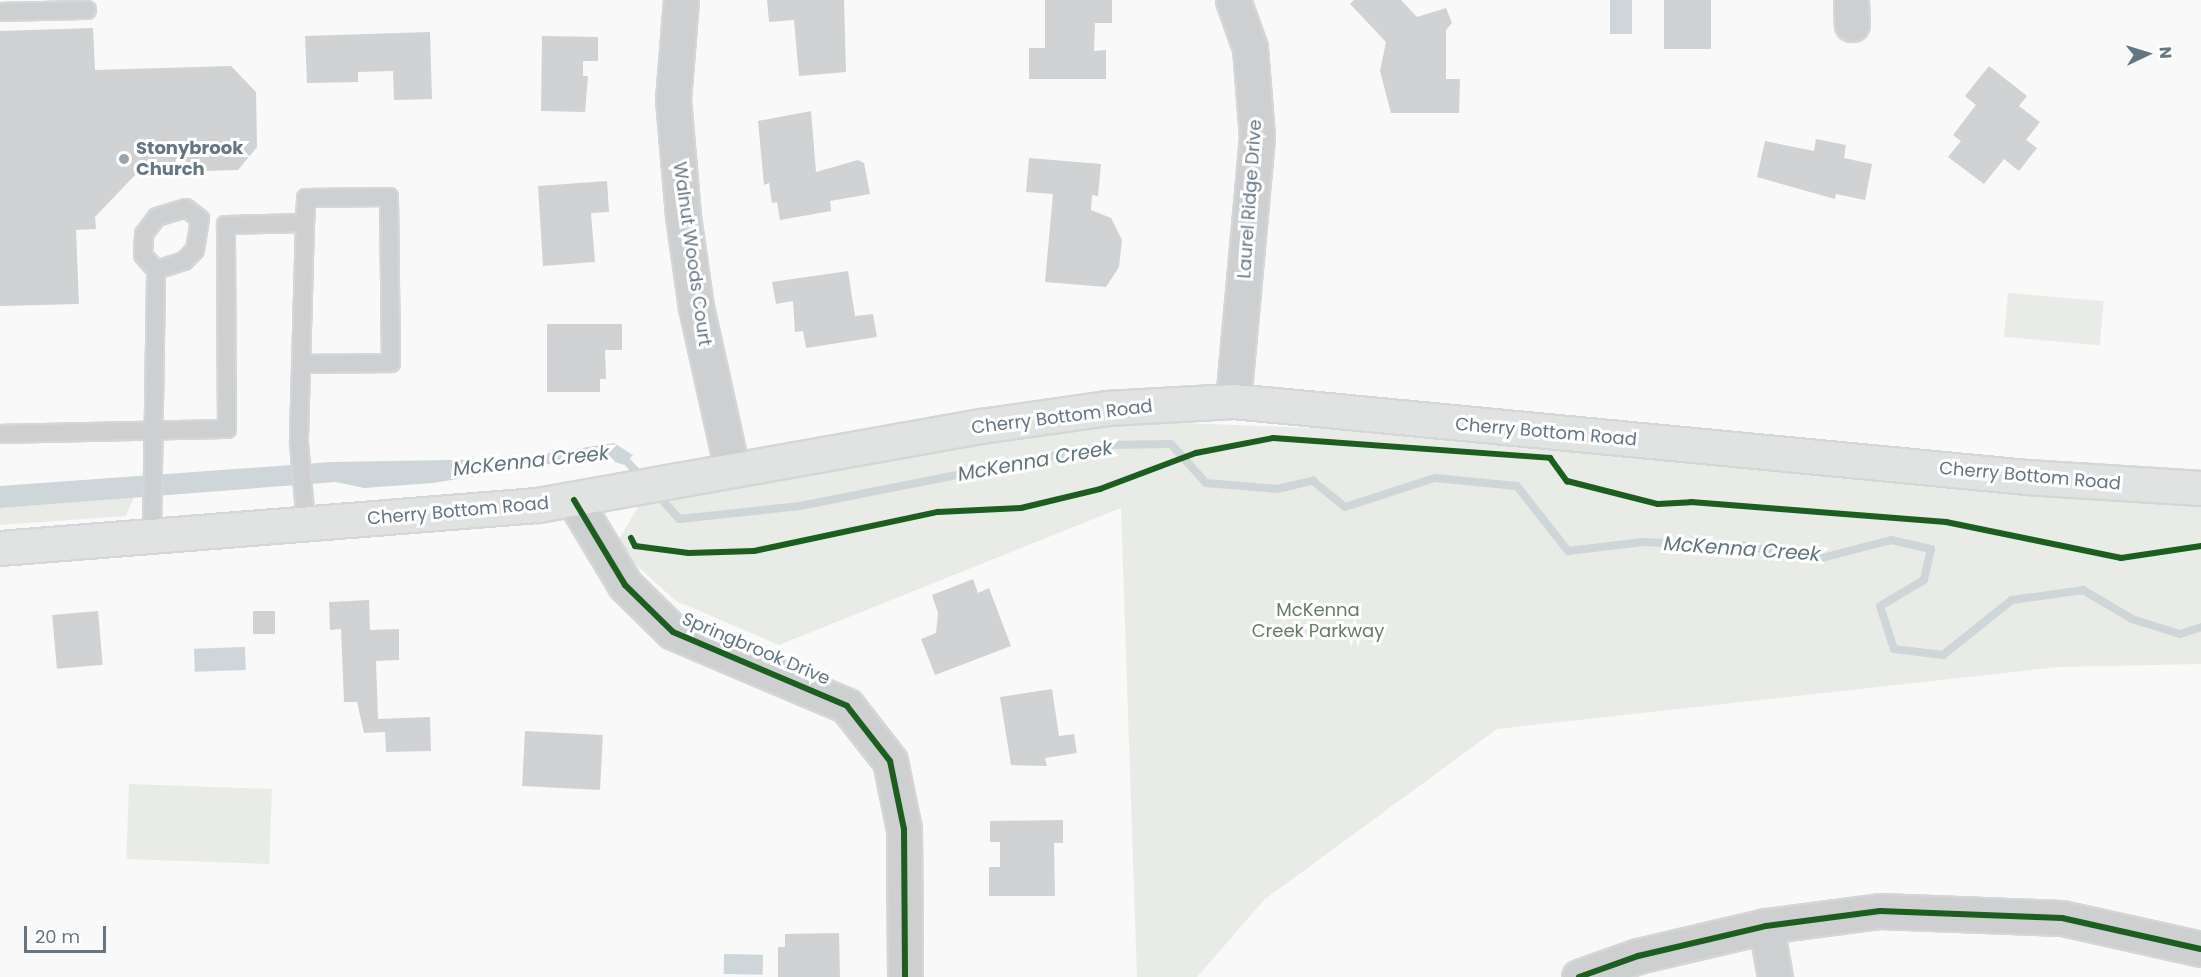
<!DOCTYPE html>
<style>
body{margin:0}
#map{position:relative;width:2201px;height:977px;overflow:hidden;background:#f9f9f9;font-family:Poppins,sans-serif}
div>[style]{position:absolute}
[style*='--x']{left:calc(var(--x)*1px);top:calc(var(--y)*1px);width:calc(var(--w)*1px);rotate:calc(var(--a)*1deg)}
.green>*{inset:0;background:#e8ebe6;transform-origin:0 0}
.water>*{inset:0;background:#ced6d9;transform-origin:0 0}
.stream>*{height:8px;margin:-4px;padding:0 4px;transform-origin:4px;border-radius:4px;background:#ced6d9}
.building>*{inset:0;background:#d0d2d3;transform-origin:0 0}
.roads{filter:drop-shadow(2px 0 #d5d6d7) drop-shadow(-2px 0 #d5d6d7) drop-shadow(0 2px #d5d6d7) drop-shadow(0 -2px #d5d6d7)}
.service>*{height:16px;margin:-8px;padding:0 8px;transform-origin:8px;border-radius:8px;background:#cecfd0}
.minor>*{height:33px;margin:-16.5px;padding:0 16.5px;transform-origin:16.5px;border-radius:16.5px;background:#cecfd0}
.secondary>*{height:33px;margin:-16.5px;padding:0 16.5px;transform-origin:16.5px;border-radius:16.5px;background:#e1e2e2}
.cycleway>*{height:6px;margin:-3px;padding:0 3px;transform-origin:3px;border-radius:3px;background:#1b5e20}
.dots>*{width:16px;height:16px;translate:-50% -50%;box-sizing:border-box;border:3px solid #fff;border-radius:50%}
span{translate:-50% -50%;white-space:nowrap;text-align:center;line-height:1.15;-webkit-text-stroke:6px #fff;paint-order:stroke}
.poi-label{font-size:18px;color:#657683;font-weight:700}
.left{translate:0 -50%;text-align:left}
.street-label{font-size:18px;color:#657683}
.park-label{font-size:18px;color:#687a64}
.water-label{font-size:20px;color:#60757c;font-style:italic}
.north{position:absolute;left:2117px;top:24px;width:60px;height:60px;-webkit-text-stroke:4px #fff;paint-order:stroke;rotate:86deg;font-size:16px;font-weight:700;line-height:24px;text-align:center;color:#657683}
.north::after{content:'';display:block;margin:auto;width:21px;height:27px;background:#657683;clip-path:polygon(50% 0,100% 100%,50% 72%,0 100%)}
.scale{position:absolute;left:24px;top:926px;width:82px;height:27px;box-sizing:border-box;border:3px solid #657683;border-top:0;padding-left:8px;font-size:18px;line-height:21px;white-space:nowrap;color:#657683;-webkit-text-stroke:4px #fff;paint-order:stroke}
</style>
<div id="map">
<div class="green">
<div style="left:2008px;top:293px;width:96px;height:44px;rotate:5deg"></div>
<div style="clip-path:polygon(1132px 421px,1359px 430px,2201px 500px,2201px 664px,2058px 667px,1497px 729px,1264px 900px,1197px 977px,1137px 977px,1121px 508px,779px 645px,676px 601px,615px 546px,639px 505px,898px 455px)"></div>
<div style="clip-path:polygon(134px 497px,126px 516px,0 525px,0 508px)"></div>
<div style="left:129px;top:784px;width:143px;height:75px;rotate:2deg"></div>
</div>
<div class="water">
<div style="left:1610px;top:0;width:22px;height:34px"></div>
<div style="clip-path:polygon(614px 443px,633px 455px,624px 465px,597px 456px,433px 483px,364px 488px,336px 482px,0 508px,0 486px,332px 462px,509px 459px)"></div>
<div style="left:245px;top:647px;width:23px;height:51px;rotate:88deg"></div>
<div style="left:724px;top:954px;width:39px;height:20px;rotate:1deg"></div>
</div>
<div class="stream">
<div style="--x:620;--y:454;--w:33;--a:47"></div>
<div style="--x:655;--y:492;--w:36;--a:48"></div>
<div style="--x:679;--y:519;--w:122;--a:-6.1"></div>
<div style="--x:800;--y:506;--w:313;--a:-11.2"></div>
<div style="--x:1107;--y:445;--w:64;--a:-0.9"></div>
<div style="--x:1171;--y:444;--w:52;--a:48.1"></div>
<div style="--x:1206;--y:483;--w:71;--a:4.8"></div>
<div style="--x:1277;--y:489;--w:37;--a:-13"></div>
<div style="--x:1313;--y:481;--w:41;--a:39.1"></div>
<div style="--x:1345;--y:507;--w:95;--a:-17.9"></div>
<div style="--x:1435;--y:478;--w:82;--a:5.6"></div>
<div style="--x:1517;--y:486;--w:83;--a:51.9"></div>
<div style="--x:1568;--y:551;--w:75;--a:-6.9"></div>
<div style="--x:1642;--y:542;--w:102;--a:2.2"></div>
<div style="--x:1744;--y:546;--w:79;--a:8.7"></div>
<div style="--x:1822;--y:558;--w:71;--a:-14.6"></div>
<div style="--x:1891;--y:540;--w:41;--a:12.7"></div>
<div style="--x:1931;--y:549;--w:32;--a:103"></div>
<div style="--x:1924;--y:580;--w:51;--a:149.4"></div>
<div style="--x:1880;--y:606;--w:45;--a:72"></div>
<div style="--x:1894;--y:649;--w:49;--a:7"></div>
<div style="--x:1943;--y:655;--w:88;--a:-38.6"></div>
<div style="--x:2012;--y:600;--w:72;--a:-8"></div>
<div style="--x:2083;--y:590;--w:57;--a:30.6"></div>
<div style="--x:2132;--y:619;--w:50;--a:17.4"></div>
<div style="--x:2180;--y:634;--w:22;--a:-18"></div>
</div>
<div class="building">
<div style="clip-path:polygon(767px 0,844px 0,846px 72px,799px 76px,794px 20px,769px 22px)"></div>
<div style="clip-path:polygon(1045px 0,1112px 0,1112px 23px,1095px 23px,1094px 51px,1106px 50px,1106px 79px,1029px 79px,1029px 48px,1045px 48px)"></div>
<div style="clip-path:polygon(1354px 0,1401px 0,1417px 17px,1446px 8px,1452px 23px,1446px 30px,1446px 79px,1460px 79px,1459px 113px,1391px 113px,1380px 71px,1386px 42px,1350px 4px)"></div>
<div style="left:1664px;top:0;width:47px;height:49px"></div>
<div style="clip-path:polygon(93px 28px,95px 70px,231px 66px,256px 92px,257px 147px,238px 170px,137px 173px,95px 217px,96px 229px,76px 230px,79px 304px,0 306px,0 31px)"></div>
<div style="clip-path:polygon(430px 32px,432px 99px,394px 100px,393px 71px,358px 72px,358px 82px,307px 83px,305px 36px)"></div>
<div style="clip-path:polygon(542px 36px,598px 37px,598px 61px,583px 61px,583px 76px,588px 76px,585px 112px,541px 111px)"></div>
<div style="clip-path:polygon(1989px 66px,2027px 96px,2019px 106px,2040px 122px,2026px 140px,2037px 148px,2019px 171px,2004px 159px,1984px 184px,1948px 157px,1961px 141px,1953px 135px,1976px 105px,1965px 96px)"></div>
<div style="clip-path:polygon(811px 111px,816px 172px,858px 160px,864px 163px,870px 194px,830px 201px,831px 211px,780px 220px,777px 202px,772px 203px,769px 183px,764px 185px,758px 121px)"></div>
<div style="clip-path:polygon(1816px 139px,1846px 145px,1844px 158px,1872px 164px,1865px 200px,1836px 194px,1835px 199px,1757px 177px,1765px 141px,1814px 151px)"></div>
<div style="clip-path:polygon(1029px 158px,1101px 164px,1098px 196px,1092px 195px,1091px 210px,1111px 218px,1122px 240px,1119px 267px,1106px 287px,1045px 282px,1053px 194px,1026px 192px)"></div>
<div style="clip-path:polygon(607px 181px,609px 212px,591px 213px,595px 262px,543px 266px,538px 186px)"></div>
<div style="clip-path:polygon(848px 271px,855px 316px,873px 314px,877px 337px,806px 348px,803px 331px,795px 332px,793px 301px,776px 304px,772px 282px)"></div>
<div style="clip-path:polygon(547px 324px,622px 324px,622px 350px,605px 350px,606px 379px,600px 379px,600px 392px,547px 392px)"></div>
<div style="clip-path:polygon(973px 579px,978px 593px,989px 588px,1011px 646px,935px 675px,921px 639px,936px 633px,938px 613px,932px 595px)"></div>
<div style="clip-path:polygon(369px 600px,370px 630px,399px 629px,399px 660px,376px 661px,378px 719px,430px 717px,431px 751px,386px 752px,385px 732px,364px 733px,357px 702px,344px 702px,341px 629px,330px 630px,329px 602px)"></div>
<div style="left:98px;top:611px;width:54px;height:46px;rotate:85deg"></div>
<div style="left:253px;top:611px;width:22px;height:23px"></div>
<div style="clip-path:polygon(1052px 689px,1059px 736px,1074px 734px,1077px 753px,1045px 758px,1047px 766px,1011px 765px,1000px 697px)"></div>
<div style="left:525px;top:731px;width:78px;height:55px;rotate:3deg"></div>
<div style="clip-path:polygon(1063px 820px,1063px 843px,1054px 843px,1055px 896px,989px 896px,989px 867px,1000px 867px,1000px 842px,990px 842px,990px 821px)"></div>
<div style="clip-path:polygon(839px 933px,840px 977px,778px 977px,778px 947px,785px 947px,785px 934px)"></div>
</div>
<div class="roads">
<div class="service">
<div style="--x:0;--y:12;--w:87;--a:-1.3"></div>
<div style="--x:301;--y:364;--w:90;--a:-0.6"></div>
<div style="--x:391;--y:363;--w:166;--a:-90.7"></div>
<div style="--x:389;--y:197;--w:83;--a:179.3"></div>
<div style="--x:306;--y:198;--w:25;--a:92"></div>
<div style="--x:0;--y:434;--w:227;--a:-1.3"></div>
<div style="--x:227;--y:429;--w:204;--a:-90.3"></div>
<div style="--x:226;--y:225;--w:79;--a:-1.5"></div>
<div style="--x:305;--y:223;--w:221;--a:91.6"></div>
<div style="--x:299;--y:444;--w:79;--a:84.9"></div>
<div style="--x:152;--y:533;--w:263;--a:-89.1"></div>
<div style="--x:156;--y:270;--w:20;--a:-131"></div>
<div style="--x:143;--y:255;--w:21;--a:-87"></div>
<div style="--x:144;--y:234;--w:21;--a:-53"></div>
<div style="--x:157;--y:217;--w:30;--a:-17"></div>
<div style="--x:186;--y:208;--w:18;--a:38"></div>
<div style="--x:200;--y:219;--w:31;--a:99"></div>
<div style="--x:195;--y:250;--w:16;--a:135"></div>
<div style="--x:184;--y:261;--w:29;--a:162"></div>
</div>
<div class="minor">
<div style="--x:681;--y:0;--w:99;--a:94.6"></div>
<div style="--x:673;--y:99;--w:117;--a:85.1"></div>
<div style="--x:683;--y:216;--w:92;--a:81.9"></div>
<div style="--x:696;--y:307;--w:167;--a:77.5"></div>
<div style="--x:1851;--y:0;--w:24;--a:88"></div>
<div style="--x:1233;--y:401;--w:265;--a:-84.8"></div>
<div style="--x:1257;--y:137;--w:89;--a:-94.5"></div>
<div style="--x:1250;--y:48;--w:51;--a:-109.5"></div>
<div style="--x:574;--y:500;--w:99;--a:59"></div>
<div style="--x:625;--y:585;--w:67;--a:44.4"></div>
<div style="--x:673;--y:632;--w:189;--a:23"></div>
<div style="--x:847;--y:706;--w:70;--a:52"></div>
<div style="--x:890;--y:761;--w:69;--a:78.4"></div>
<div style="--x:904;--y:829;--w:148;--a:89.6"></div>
<div style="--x:1766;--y:926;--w:52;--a:80"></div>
<div style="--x:1579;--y:977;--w:63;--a:-19.6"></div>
<div style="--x:1638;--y:956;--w:131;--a:-13.2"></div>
<div style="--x:1766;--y:926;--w:115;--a:-7.5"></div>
<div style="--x:1880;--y:911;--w:182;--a:2.2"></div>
<div style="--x:2062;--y:918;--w:142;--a:12.6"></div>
</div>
<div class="secondary">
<div style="--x:0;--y:548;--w:539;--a:-4.58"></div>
<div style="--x:537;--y:505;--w:451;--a:-10.1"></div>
<div style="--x:981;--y:426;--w:127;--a:-8.1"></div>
<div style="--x:1107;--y:408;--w:126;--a:-3.2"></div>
<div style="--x:1233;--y:401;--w:798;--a:5.47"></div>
<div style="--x:2027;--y:477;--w:174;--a:3.6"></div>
</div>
</div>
<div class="cycleway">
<div style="--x:574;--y:500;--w:99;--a:59"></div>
<div style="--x:625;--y:585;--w:67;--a:44.4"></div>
<div style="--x:673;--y:632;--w:189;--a:23"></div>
<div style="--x:847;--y:706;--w:70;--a:52"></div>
<div style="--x:890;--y:761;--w:69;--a:78.4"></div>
<div style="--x:904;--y:829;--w:148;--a:89.6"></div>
<div style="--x:631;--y:538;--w:9;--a:63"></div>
<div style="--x:635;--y:546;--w:54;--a:7.4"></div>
<div style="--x:689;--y:553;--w:65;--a:-1.8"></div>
<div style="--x:754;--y:551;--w:188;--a:-12"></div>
<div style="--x:938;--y:512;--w:83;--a:-2.8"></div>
<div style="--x:1021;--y:508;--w:81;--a:-13.5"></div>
<div style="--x:1100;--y:489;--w:103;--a:-20.6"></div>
<div style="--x:1196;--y:453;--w:78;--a:-11"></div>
<div style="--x:1273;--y:438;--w:278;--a:4.1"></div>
<div style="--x:1550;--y:458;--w:29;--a:54"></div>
<div style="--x:1567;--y:481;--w:94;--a:14.2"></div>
<div style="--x:1658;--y:504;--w:33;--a:-3"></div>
<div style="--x:1691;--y:502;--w:256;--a:4.5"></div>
<div style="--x:1946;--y:522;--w:179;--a:11.6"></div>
<div style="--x:2121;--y:558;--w:81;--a:-8.5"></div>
<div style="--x:1579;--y:977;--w:63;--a:-19.6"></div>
<div style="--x:1638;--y:956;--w:131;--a:-13.2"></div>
<div style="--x:1766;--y:926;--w:115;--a:-7.5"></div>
<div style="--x:1880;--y:911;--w:182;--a:2.2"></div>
<div style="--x:2062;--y:918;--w:142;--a:12.6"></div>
</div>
<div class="dots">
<div style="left:124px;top:159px;background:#99a4ac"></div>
</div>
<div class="poi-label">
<span class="left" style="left:136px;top:159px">Stonybrook<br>Church</span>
</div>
<div class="street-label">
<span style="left:1250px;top:199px;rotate:-86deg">Laurel Ridge Drive</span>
<span style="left:692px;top:254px;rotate:82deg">Walnut Woods Court</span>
<span style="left:1062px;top:417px;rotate:-7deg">Cherry Bottom Road</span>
<span style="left:1546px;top:432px;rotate:5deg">Cherry Bottom Road</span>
<span style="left:2030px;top:476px;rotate:5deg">Cherry Bottom Road</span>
<span style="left:458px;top:511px;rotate:-5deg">Cherry Bottom Road</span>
<span style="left:756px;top:649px;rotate:23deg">Springbrook Drive</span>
</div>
<div class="park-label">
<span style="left:1318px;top:621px">McKenna<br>Creek Parkway</span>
</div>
<div class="water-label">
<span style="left:531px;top:461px;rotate:-6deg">McKenna Creek</span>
<span style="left:1035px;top:461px;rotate:-10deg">McKenna Creek</span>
<span style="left:1742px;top:549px;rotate:4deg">McKenna Creek</span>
</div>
<div class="north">N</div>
<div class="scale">20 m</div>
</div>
